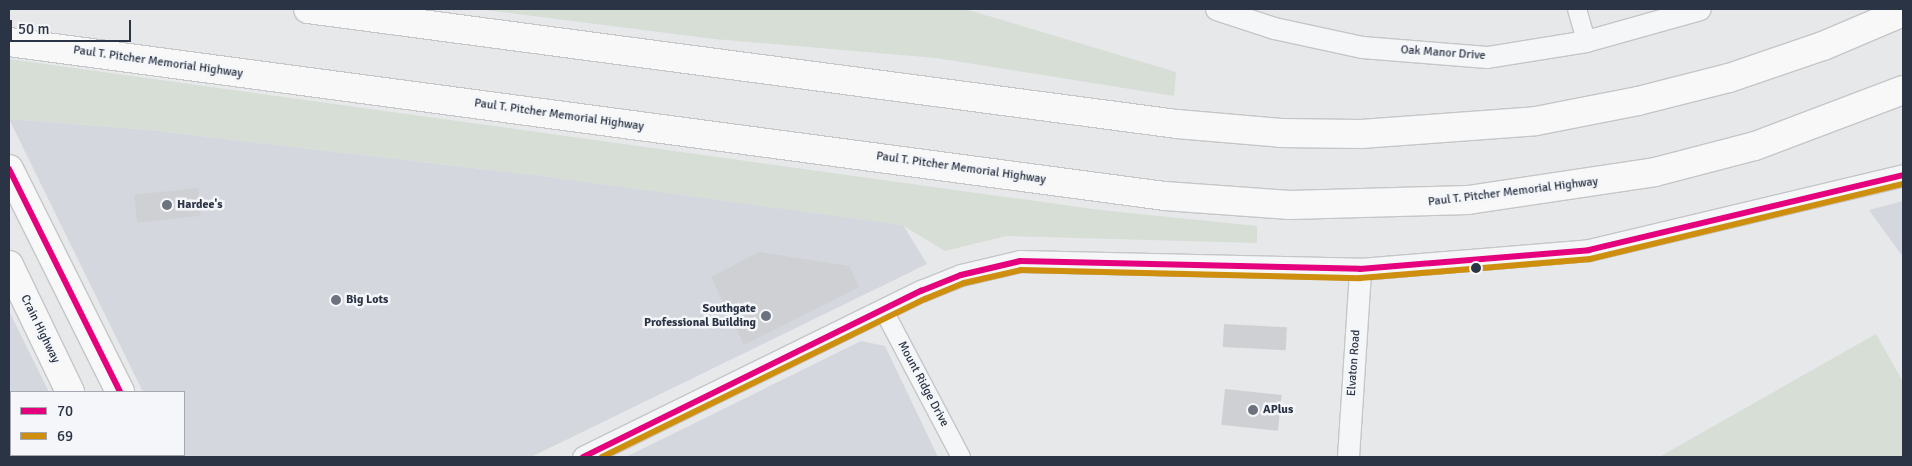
<!DOCTYPE html>
<style>
body{margin:0}
#map{position:relative;width:1912px;height:466px;overflow:hidden;background:#e6e8ea;font-family:Signika,sans-serif}
div>[style]{position:absolute}
[style*='--x']{left:calc(var(--x)*1px);top:calc(var(--y)*1px);width:calc(var(--w)*1px);rotate:calc(var(--a)*1deg)}
.built>*{inset:0;background:#d4d7dd}
.green>*{inset:0;background:#d6ded6}
.building>*{inset:0;background:#ced0d3;transform-origin:0 0}
.roads{filter:drop-shadow(1px 0 #c4c6c8) drop-shadow(-1px 0 #c4c6c8) drop-shadow(0 1px #c4c6c8) drop-shadow(0 -1px #c4c6c8)}
.minor>*{height:18px;margin:-9px;padding:0 9px;transform-origin:9px;border-radius:9px;background:#f5f6f7}
.tertiary>*{height:21px;margin:-10.5px;padding:0 10.5px;transform-origin:10.5px;border-radius:10.5px;background:#f5f6f7}
.primary>*{height:28px;margin:-14px;padding:0 14px;transform-origin:14px;border-radius:14px;background:#f8f8f8}
.motorway>*{height:28px;margin:-14px;padding:0 14px;transform-origin:14px;border-radius:14px;background:#f8f8f8}
.bus-1>*{height:6px;margin:-3px;padding:0 3px;transform-origin:3px;border-radius:3px;background:#e5007d}
.bus-2>*{height:6px;margin:-3px;padding:0 3px;transform-origin:3px;border-radius:3px;background:#ce8f0e}
.dots>*{width:14px;height:14px;translate:-50% -50%;box-sizing:border-box;border:2px solid #f4f6f9;border-radius:50%}
span{translate:-50% -50%;white-space:nowrap;text-align:center;line-height:1.15;-webkit-text-stroke:5px #f4f6f9;paint-order:stroke}
.street-label{font-size:12px;color:#2b3445}
.poi-label{font-size:12px;color:#2b3445;font-weight:700}
.left{translate:0 -50%;text-align:left}
.right{translate:-100% -50%;text-align:right}
.frame{position:absolute;inset:0;border:10px solid #2b3445;pointer-events:none}
.legend{position:absolute;left:10px;top:391px;width:175px;height:65px;box-sizing:border-box;background:#f4f6f9;border:1px solid #a4a8b1;margin:0;padding:6px 9px;list-style:none;font-size:15px;color:#2b3445}
.legend li{display:flex;align-items:center;gap:10px;height:25px}
.legend b{width:25px;border:1px solid #a4a8b1}
.scale{position:absolute;left:10px;top:20px;width:121px;height:22px;box-sizing:border-box;border:2px solid #2b3445;border-top:0;padding-left:6px;font-size:15px;line-height:18px;white-space:nowrap;color:#2b3445;-webkit-text-stroke:4px #f4f6f9;paint-order:stroke}
</style>
<div id="map">
<div class="built">
<div style="clip-path:polygon(9px 119px,150px 130px,550px 177px,903px 225px,927px 264px,531px 457px,174px 457px,184px 455px,184px 392px,143px 392px)"></div>
<div style="clip-path:polygon(1903px 201px,1903px 257px,1869px 210px)"></div>
<div style="clip-path:polygon(9px 311px,49px 392px,11px 392px,11px 455px,81px 457px,9px 457px)"></div>
<div style="clip-path:polygon(861px 341px,885px 346px,938px 457px,626px 457px)"></div>
</div>
<div class="green">
<div style="clip-path:polygon(479px 9px,965px 9px,1176px 72px,1174px 96px,936px 58px,714px 39px)"></div>
<div style="clip-path:polygon(9px 59px,1100px 210px,1257px 226px,1257px 243px,1006px 236px,945px 251px,902px 225px,550px 177px,150px 130px,9px 119px)"></div>
<div style="clip-path:polygon(1876px 334px,1903px 382px,1903px 457px,1659px 457px)"></div>
</div>
<div class="building">
<div style="left:198px;top:188px;width:28px;height:64px;rotate:84deg"></div>
<div style="clip-path:polygon(759px 252px,849px 266px,859px 287px,744px 345px,711px 277px)"></div>
<div style="left:1224px;top:324px;width:63px;height:23px;rotate:3deg"></div>
<div style="left:1225px;top:389px;width:57px;height:36px;rotate:6deg"></div>
</div>
<div class="roads">
<div class="minor">
<div style="--x:1577;--y:9;--w:33;--a:74"></div>
<div style="--x:884;--y:311;--w:165;--a:62.2"></div>
</div>
<div class="tertiary">
<div style="--x:1216;--y:9;--w:61;--a:18.1"></div>
<div style="--x:1274;--y:28;--w:90;--a:12.2"></div>
<div style="--x:1362;--y:47;--w:125;--a:4.6"></div>
<div style="--x:1487;--y:57;--w:100;--a:-9.2"></div>
<div style="--x:1586;--y:41;--w:118;--a:-15.7"></div>
<div style="--x:583;--y:457;--w:377;--a:-26.2"></div>
<div style="--x:921;--y:291;--w:43;--a:-21.8"></div>
<div style="--x:961;--y:275;--w:61;--a:-13.3"></div>
<div style="--x:1020;--y:261;--w:340;--a:1.3"></div>
<div style="--x:1360;--y:269;--w:230;--a:-4.7"></div>
<div style="--x:1589;--y:250;--w:323;--a:-13.4"></div>
<div style="--x:1348;--y:457;--w:188;--a:-86.3"></div>
</div>
<div class="primary">
<div style="--x:9;--y:169;--w:249;--a:63.5"></div>
<div style="--x:9;--y:265;--w:141;--a:64.3"></div>
<div style="--x:101;--y:455;--w:2;--a:63"></div>
<div style="--x:151;--y:455;--w:2;--a:63"></div>
</div>
<div class="motorway">
<div style="--x:308;--y:9;--w:877;--a:7.54"></div>
<div style="--x:1177;--y:124;--w:104;--a:4.9"></div>
<div style="--x:1281;--y:133;--w:80;--a:0.7"></div>
<div style="--x:1361;--y:134;--w:175;--a:-4.2"></div>
<div style="--x:1536;--y:121;--w:104;--a:-11.1"></div>
<div style="--x:1638;--y:101;--w:94;--a:-14.2"></div>
<div style="--x:1729;--y:78;--w:99;--a:-18.8"></div>
<div style="--x:1823;--y:46;--w:87;--a:-23"></div>
<div style="--x:9;--y:42;--w:1166;--a:7.59"></div>
<div style="--x:1165;--y:196;--w:125;--a:4.1"></div>
<div style="--x:1290;--y:205;--w:178;--a:-1.6"></div>
<div style="--x:1468;--y:200;--w:189;--a:-8.5"></div>
<div style="--x:1655;--y:172;--w:103;--a:-14.6"></div>
<div style="--x:1755;--y:146;--w:158;--a:-20.7"></div>
</div>
</div>
<div class="bus-1">
<div style="--x:9;--y:169;--w:249;--a:63.5"></div>
<div style="--x:583;--y:457;--w:377;--a:-26.2"></div>
<div style="--x:921;--y:291;--w:43;--a:-21.8"></div>
<div style="--x:961;--y:275;--w:61;--a:-13.3"></div>
<div style="--x:1020;--y:261;--w:340;--a:1.3"></div>
<div style="--x:1360;--y:269;--w:230;--a:-4.7"></div>
<div style="--x:1589;--y:250;--w:323;--a:-13.4"></div>
</div>
<div class="bus-2">
<div style="--x:602;--y:457;--w:360;--a:-26.1"></div>
<div style="--x:925;--y:299;--w:42;--a:-22.3"></div>
<div style="--x:964;--y:283;--w:58;--a:-12.8"></div>
<div style="--x:1021;--y:270;--w:339;--a:1.4"></div>
<div style="--x:1360;--y:278;--w:231;--a:-4.7"></div>
<div style="--x:1590;--y:259;--w:322;--a:-13.5"></div>
</div>
<div class="dots">
<div style="left:167px;top:205px;background:#6c737f"></div>
<div style="left:1476px;top:268px;background:#2b3445"></div>
<div style="left:336px;top:300px;background:#6c737f"></div>
<div style="left:766px;top:316px;background:#6c737f"></div>
<div style="left:1253px;top:410px;background:#6c737f"></div>
</div>
<div class="street-label">
<span style="left:1443px;top:53px;rotate:4deg">Oak Manor Drive</span>
<span style="left:158px;top:62px;rotate:8deg">Paul T. Pitcher Memorial Highway</span>
<span style="left:559px;top:115px;rotate:8deg">Paul T. Pitcher Memorial Highway</span>
<span style="left:961px;top:168px;rotate:8deg">Paul T. Pitcher Memorial Highway</span>
<span style="left:1513px;top:192px;rotate:-7deg">Paul T. Pitcher Memorial Highway</span>
<span style="left:40px;top:329px;rotate:64deg">Crain Highway</span>
<span style="left:1354px;top:363px;rotate:-86deg">Elvaton Road</span>
<span style="left:923px;top:384px;rotate:62deg">Mount Ridge Drive</span>
</div>
<div class="poi-label">
<span class="left" style="left:177px;top:205px">Hardee's</span>
<span class="left" style="left:346px;top:300px">Big Lots</span>
<span class="right" style="left:756px;top:316px">Southgate<br>Professional Building</span>
<span class="left" style="left:1263px;top:410px">APlus</span>
</div>
<div class="frame"></div>
<ul class="legend">
<li><b style="height:6px;background:#e5007d"></b>70</li>
<li><b style="height:6px;background:#ce8f0e"></b>69</li>
</ul>
<div class="scale">50 m</div>
</div>
